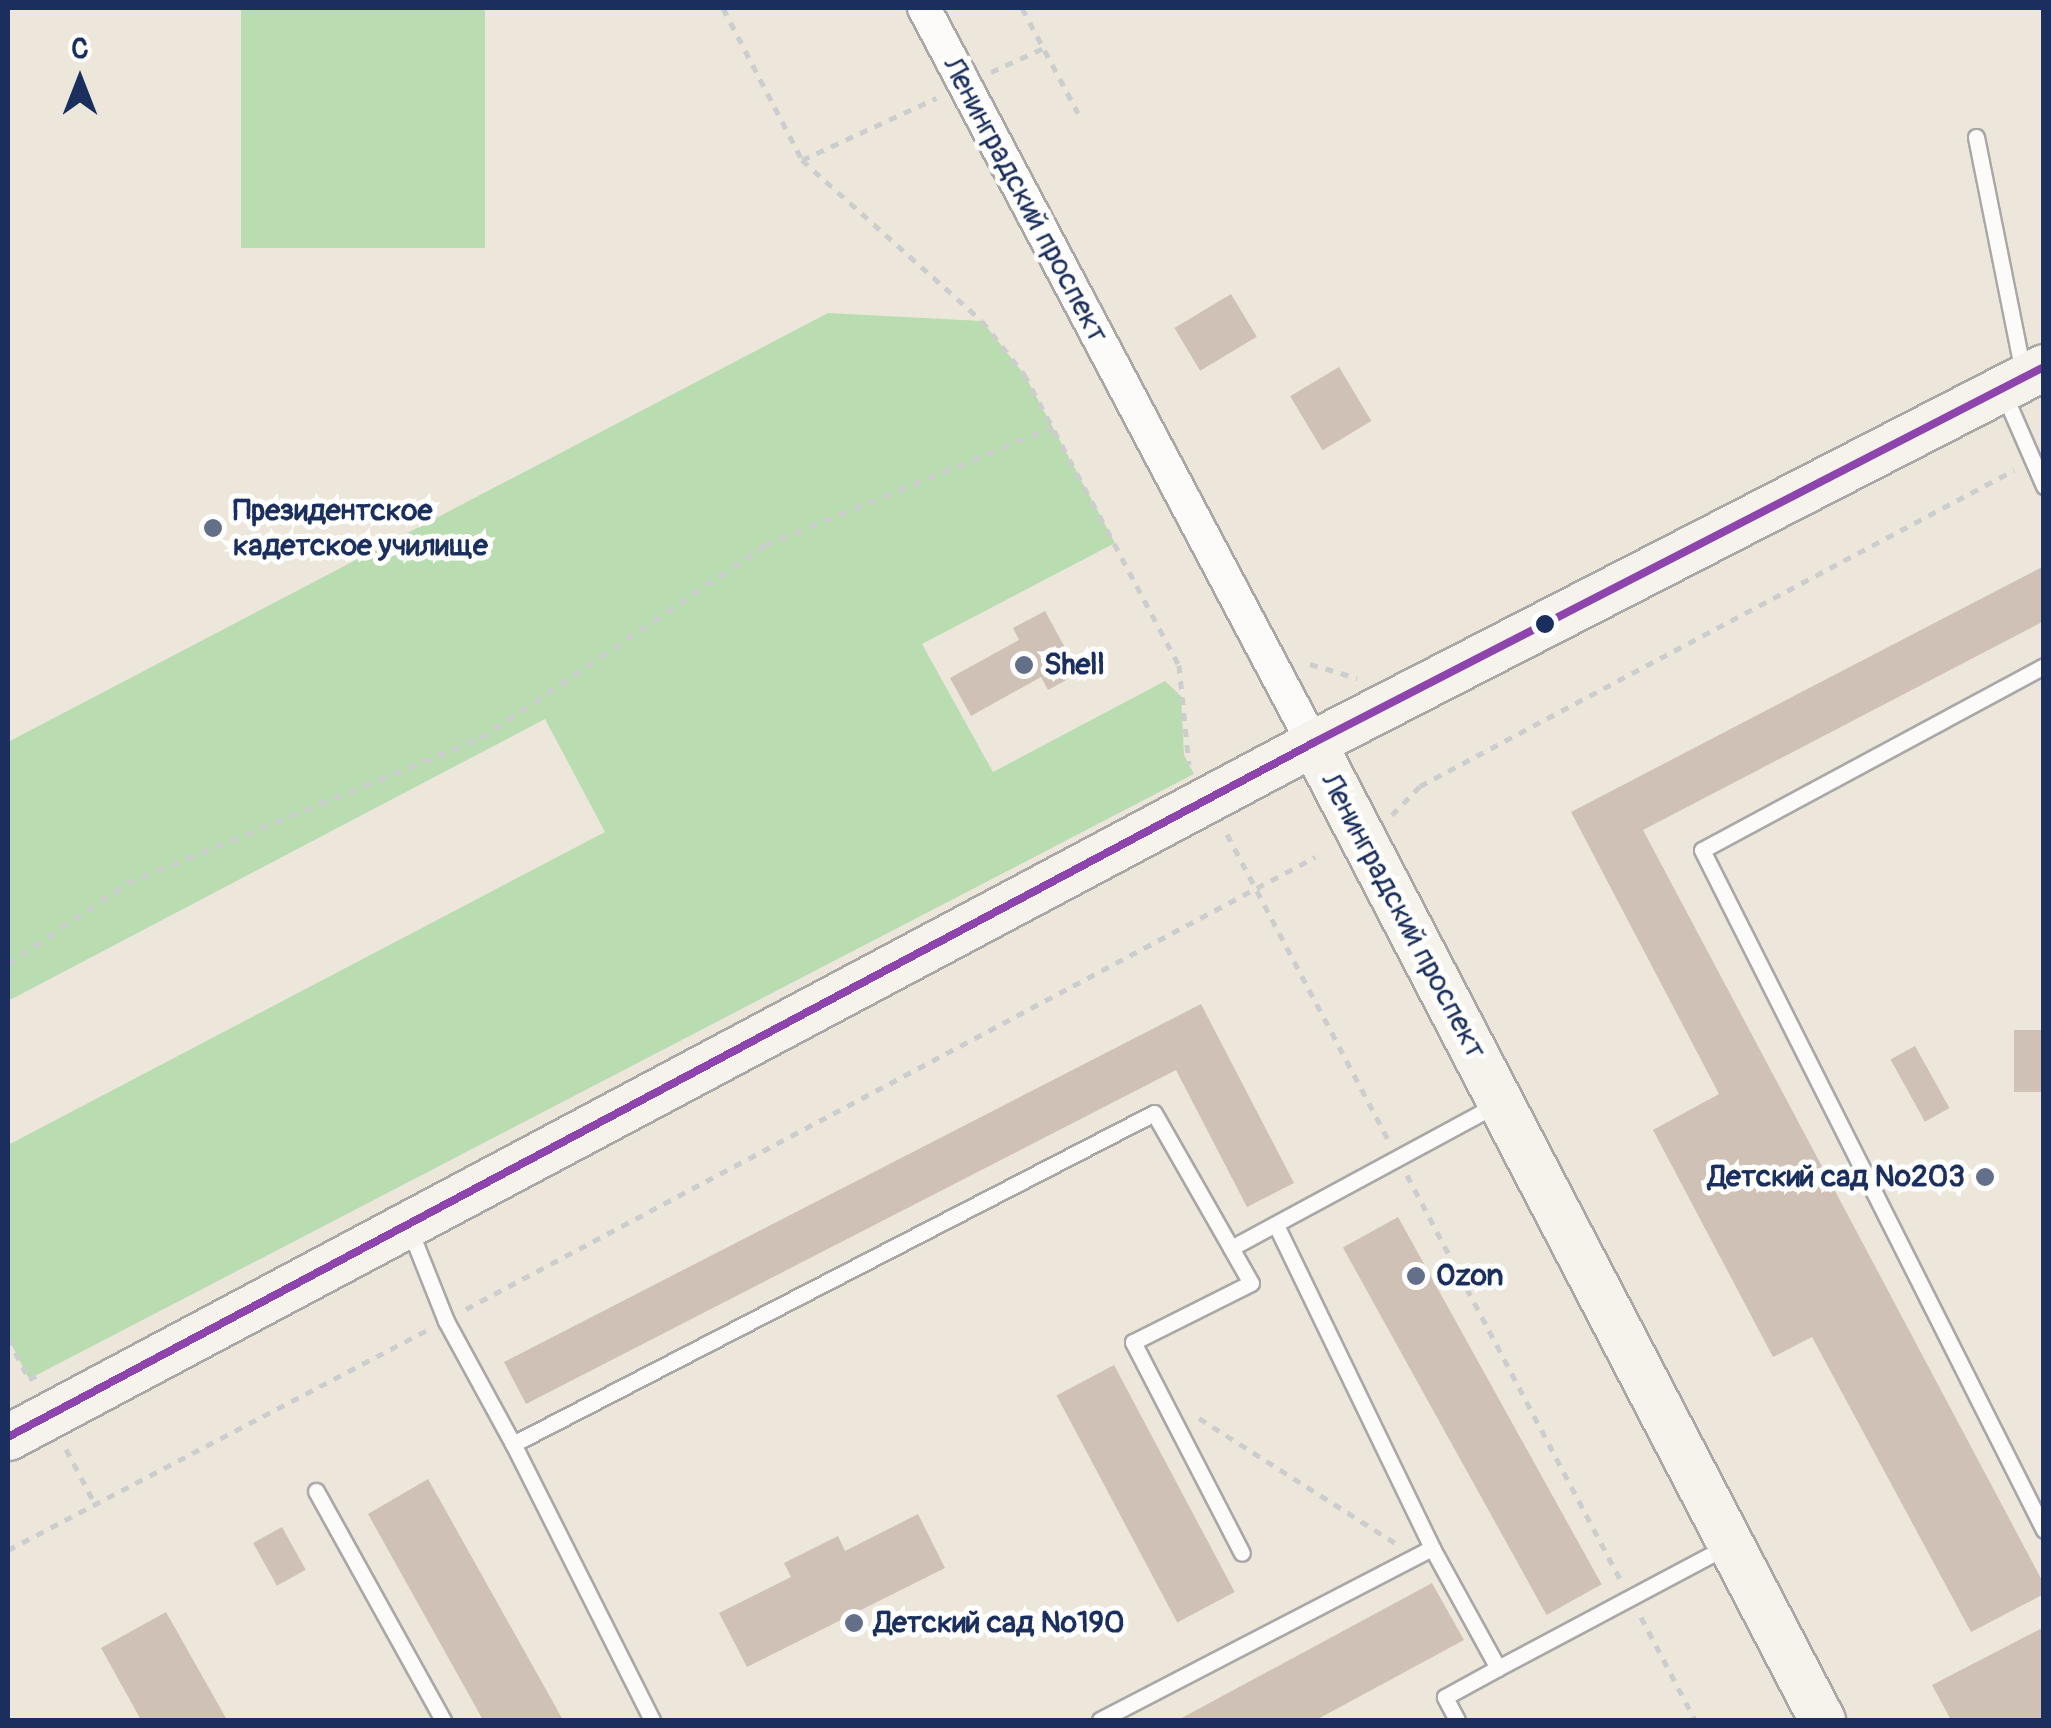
<!DOCTYPE html>
<meta charset="utf-8">
<style>
body{margin:0}
#map{position:relative;width:2051px;height:1728px;overflow:hidden;background:#ede7db;font-family:Pangolin,sans-serif}
div>[style]{position:absolute}
[style*='--x']{left:calc(var(--x)*1px);top:calc(var(--y)*1px);width:calc(var(--w)*1px);rotate:calc(var(--a)*1deg)}
.green>*{inset:0;background:#b9ddb0;transform-origin:0 0}
.building>*{inset:0;background:#cfc1b5;transform-origin:0 0}
.path>*{height:5px;margin-top:-2.5px;transform-origin:0;background:repeating-linear-gradient(90deg,#cccdcd 0 8px,transparent 0 16px)}
.roads{filter:drop-shadow(2px 0 #a9a8a7) drop-shadow(-2px 0 #a9a8a7) drop-shadow(0 2px #a9a8a7) drop-shadow(0 -2px #a9a8a7)}
.lane>*{height:15px;margin:-7.5px;padding:0 7.5px;transform-origin:7.5px;border-radius:7.5px;background:#fcfbfa}
.street>*{height:32px;margin:-16px;padding:0 16px;transform-origin:16px;border-radius:16px;background:#fcfbfa}
.secondary>*{height:45px;margin:-22.5px;padding:0 22.5px;transform-origin:22.5px;border-radius:22.5px;background:#f6f2ec}
.bus-1>*{height:8px;margin:-4px;padding:0 4px;transform-origin:4px;border-radius:4px;background:#8e44ad}
.dots>*{width:28px;height:28px;translate:-50% -50%;box-sizing:border-box;border:5px solid #fff;border-radius:50%}
span{translate:-50% -50%;white-space:nowrap;text-align:center;line-height:1.15;-webkit-text-stroke:10px #fff;paint-order:stroke}
.street-label{font-size:30px;color:#1b2f5e}
.poi-label{font-size:30px;color:#1b2f5e;font-weight:700}
.left{translate:0 -50%;text-align:left}
.right{translate:-100% -50%;text-align:right}
.frame{position:absolute;inset:0;border:10px solid #1b2f5e;pointer-events:none}
.north{position:absolute;left:30px;top:30px;width:100px;height:100px;-webkit-text-stroke:8px #fff;paint-order:stroke;rotate:0deg;font-size:28px;font-weight:700;line-height:40px;text-align:center;color:#1b2f5e}
.north::after{content:'';display:block;margin:auto;width:35px;height:45px;background:#1b2f5e;clip-path:polygon(50% 0,100% 100%,50% 72%,0 100%)}
</style>
<div id="map">
<div class="green">
<div style="left:241px;top:8px;width:244px;height:240px"></div>
<div style="clip-path:polygon(828px 313px,982px 321px,1024px 374px,1115px 543px,922px 644px,993px 772px,1165px 681px,1181px 696px,1184px 755px,1194px 774px,29px 1379px,8px 1338px,8px 1145px,605px 832px,545px 719px,8px 1001px,8px 742px)"></div>
</div>
<div class="building">
<div style="left:1231px;top:294px;width:50px;height:66px;rotate:59deg"></div>
<div style="left:1339px;top:367px;width:63px;height:57px;rotate:59deg"></div>
<div style="clip-path:polygon(2044px 566px,2044px 621px,1643px 830px,2044px 1584px,2044px 1594px,1971px 1632px,1812px 1337px,1773px 1357px,1653px 1130px,1719px 1094px,1571px 812px)"></div>
<div style="clip-path:polygon(1045px 611px,1079px 673px,1048px 690px,1041px 677px,971px 716px,950px 678px,1019px 640px,1013px 628px)"></div>
<div style="clip-path:polygon(1201px 1004px,1294px 1183px,1247px 1207px,1176px 1070px,526px 1404px,504px 1362px)"></div>
<div style="left:2014px;top:1030px;width:30px;height:62px"></div>
<div style="left:1915px;top:1046px;width:71px;height:28px;rotate:61deg"></div>
<div style="left:1398px;top:1217px;width:420px;height:63px;rotate:61deg"></div>
<div style="left:1114px;top:1365px;width:257px;height:65px;rotate:62deg"></div>
<div style="clip-path:polygon(428px 1479px,563px 1720px,483px 1720px,368px 1514px)"></div>
<div style="clip-path:polygon(918px 1514px,945px 1568px,747px 1667px,719px 1613px,791px 1577px,784px 1563px,838px 1536px,845px 1551px)"></div>
<div style="left:282px;top:1527px;width:49px;height:33px;rotate:61deg"></div>
<div style="clip-path:polygon(1432px 1583px,1464px 1640px,1316px 1720px,1178px 1720px)"></div>
<div style="clip-path:polygon(166px 1612px,227px 1720px,141px 1720px,101px 1648px)"></div>
<div style="clip-path:polygon(2044px 1627px,2044px 1720px,1951px 1720px,1932px 1685px)"></div>
</div>
<div class="path">
<div style="--x:723;--y:8;--w:171;--a:62.5"></div>
<div style="--x:802;--y:160;--w:241;--a:41.8"></div>
<div style="--x:982;--y:321;--w:68;--a:51.6"></div>
<div style="--x:1024;--y:374;--w:330;--a:62"></div>
<div style="--x:1179;--y:665;--w:100;--a:84.3"></div>
<div style="--x:1022;--y:8;--w:119;--a:61.9"></div>
<div style="--x:991;--y:72;--w:58;--a:-24.4"></div>
<div style="--x:802;--y:160;--w:148;--a:-24.8"></div>
<div style="--x:1310;--y:664;--w:49;--a:16.6"></div>
<div style="--x:1392;--y:815;--w:40;--a:-46"></div>
<div style="--x:1420;--y:786;--w:673;--a:-28.01"></div>
<div style="--x:1227;--y:834;--w:345;--a:62.2"></div>
<div style="--x:8;--y:964;--w:144;--a:-34.2"></div>
<div style="--x:127;--y:883;--w:383;--a:-22.3"></div>
<div style="--x:481;--y:738;--w:343;--a:-34.2"></div>
<div style="--x:765;--y:545;--w:311;--a:-22.3"></div>
<div style="--x:1407;--y:1175;--w:459;--a:62.2"></div>
<div style="--x:466;--y:1309;--w:962;--a:-28.03"></div>
<div style="--x:8;--y:1338;--w:46;--a:62.9"></div>
<div style="--x:29;--y:1379;--w:12;--a:-24"></div>
<div style="--x:1199;--y:1418;--w:235;--a:32.5"></div>
<div style="--x:66;--y:1449;--w:62;--a:62.2"></div>
<div style="--x:8;--y:1550;--w:472;--a:-27.7"></div>
<div style="--x:1641;--y:1617;--w:116;--a:62.3"></div>
</div>
<div class="roads">
<div class="lane">
<div style="--x:1976;--y:137;--w:241;--a:78.7"></div>
<div style="--x:2003;--y:392;--w:103;--a:66.4"></div>
<div style="--x:2044;--y:666;--w:388;--a:151.7"></div>
<div style="--x:1702;--y:850;--w:761;--a:63.3"></div>
<div style="--x:1276;--y:1225;--w:359;--a:64.2"></div>
<div style="--x:409;--y:1228;--w:100;--a:68.3"></div>
<div style="--x:446;--y:1321;--w:140;--a:61.4"></div>
<div style="--x:1231;--y:1248;--w:40;--a:60.3"></div>
<div style="--x:1251;--y:1283;--w:132;--a:153.4"></div>
<div style="--x:1133;--y:1342;--w:237;--a:62.7"></div>
<div style="--x:316;--y:1491;--w:262;--a:61"></div>
<div style="--x:652;--y:1720;--w:309;--a:-116.7"></div>
<div style="--x:513;--y:1444;--w:721;--a:-27.31"></div>
<div style="--x:1154;--y:1113;--w:155;--a:60.3"></div>
<div style="--x:1231;--y:1248;--w:300;--a:-28.4"></div>
<div style="--x:1100;--y:1720;--w:374;--a:-27.4"></div>
<div style="--x:1432;--y:1548;--w:137;--a:61.2"></div>
<div style="--x:1498;--y:1668;--w:259;--a:-28"></div>
<div style="--x:1457;--y:1720;--w:26;--a:-118"></div>
<div style="--x:1445;--y:1697;--w:60;--a:-28.7"></div>
</div>
<div class="street">
<div style="--x:924;--y:8;--w:832;--a:62.11"></div>
</div>
<div class="secondary">
<div style="--x:1313;--y:743;--w:1102;--a:62.48"></div>
<div style="--x:8;--y:1437;--w:1478;--a:-28"></div>
<div style="--x:1313;--y:743;--w:822;--a:-27.22"></div>
</div>
</div>
<div class="bus-1">
<div style="--x:8;--y:1437;--w:1478;--a:-28"></div>
<div style="--x:1313;--y:743;--w:822;--a:-27.22"></div>
</div>
<div class="dots">
<div style="left:213px;top:528px;background:#646f8a"></div>
<div style="left:1545px;top:624px;background:#1b2f5e"></div>
<div style="left:1024px;top:665px;background:#646f8a"></div>
<div style="left:1985px;top:1177px;background:#646f8a"></div>
<div style="left:1416px;top:1276px;background:#646f8a"></div>
<div style="left:854px;top:1623px;background:#646f8a"></div>
</div>
<div class="street-label">
<span style="left:1025px;top:200px;rotate:62deg">Ленинградский проспект</span>
<span style="left:1403px;top:916px;rotate:62deg">Ленинградский проспект</span>
</div>
<div class="poi-label">
<span class="left" style="left:233px;top:528px">Президентское<br>кадетское училище</span>
<span class="left" style="left:1044px;top:665px">Shell</span>
<span class="right" style="left:1965px;top:1177px">Детский сад №203</span>
<span class="left" style="left:1436px;top:1276px">Ozon</span>
<span class="left" style="left:874px;top:1623px">Детский сад №190</span>
</div>
<div class="frame"></div>
<div class="north">С</div>
</div>
